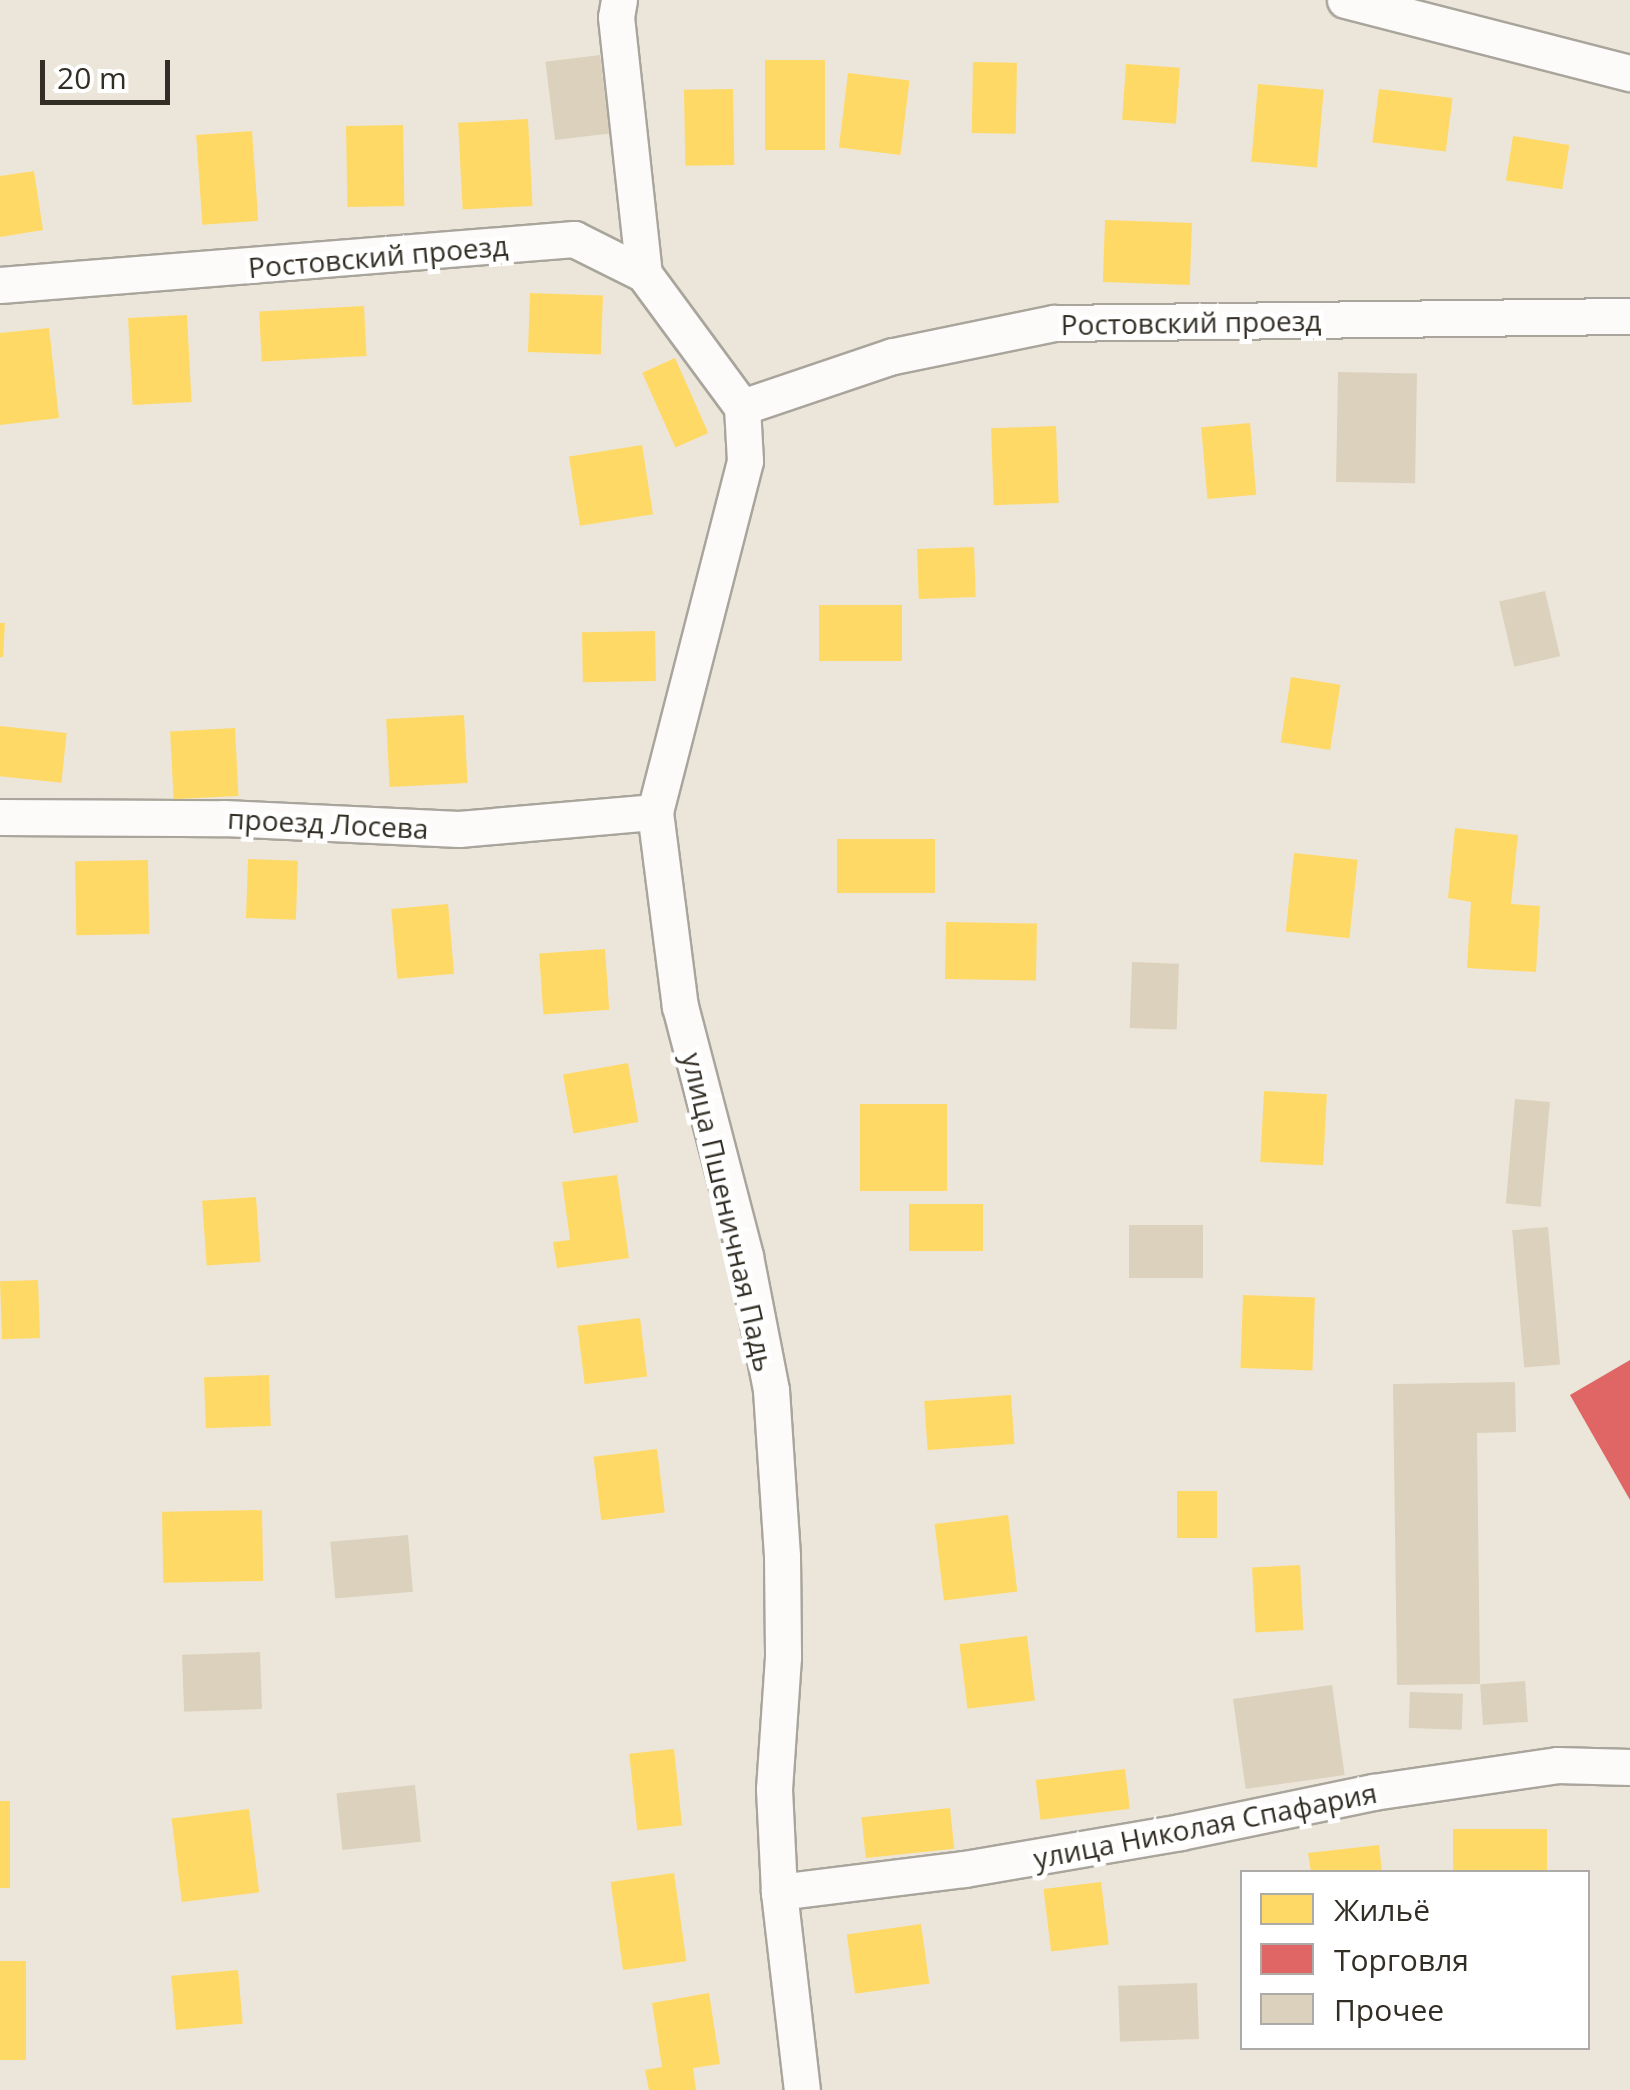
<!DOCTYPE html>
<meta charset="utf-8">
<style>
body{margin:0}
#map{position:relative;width:1630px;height:2090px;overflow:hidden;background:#ece6da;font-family:"Open Sans",sans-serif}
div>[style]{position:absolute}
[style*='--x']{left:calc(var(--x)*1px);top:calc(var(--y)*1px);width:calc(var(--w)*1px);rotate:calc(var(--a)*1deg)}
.homes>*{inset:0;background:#ffd966;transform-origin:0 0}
.shops>*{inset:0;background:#e06666}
.building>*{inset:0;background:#dcd1bd;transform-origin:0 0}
.roads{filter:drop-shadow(2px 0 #a9a59c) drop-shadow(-2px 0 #a9a59c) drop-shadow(0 2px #a9a59c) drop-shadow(0 -2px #a9a59c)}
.minor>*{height:35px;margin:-17.5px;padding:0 17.5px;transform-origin:17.5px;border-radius:17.5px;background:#fcfbf9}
span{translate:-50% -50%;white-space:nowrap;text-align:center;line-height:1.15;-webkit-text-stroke:10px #fff;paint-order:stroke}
.street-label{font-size:28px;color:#322e25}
.legend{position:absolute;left:1240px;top:1870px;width:350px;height:180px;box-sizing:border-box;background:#fff;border:2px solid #adaba8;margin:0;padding:12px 18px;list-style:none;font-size:30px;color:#322e25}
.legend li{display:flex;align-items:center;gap:20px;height:50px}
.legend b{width:50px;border:2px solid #adaba8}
.scale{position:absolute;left:40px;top:60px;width:130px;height:45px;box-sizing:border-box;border:5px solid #322e25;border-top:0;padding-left:12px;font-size:30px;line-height:35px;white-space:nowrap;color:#322e25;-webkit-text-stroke:8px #fff;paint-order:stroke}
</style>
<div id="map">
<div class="homes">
<div style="left:825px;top:60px;width:90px;height:60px;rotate:90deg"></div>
<div style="left:973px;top:62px;width:44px;height:71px;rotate:1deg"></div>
<div style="left:1126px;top:64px;width:54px;height:56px;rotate:4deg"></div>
<div style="left:848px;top:73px;width:62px;height:75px;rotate:7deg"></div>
<div style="left:1258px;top:84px;width:66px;height:78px;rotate:5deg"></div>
<div style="left:733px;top:89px;width:76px;height:49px;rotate:89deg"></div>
<div style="left:1379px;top:89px;width:74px;height:54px;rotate:7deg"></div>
<div style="left:528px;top:119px;width:87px;height:70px;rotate:87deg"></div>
<div style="left:403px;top:125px;width:81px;height:57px;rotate:89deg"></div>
<div style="left:252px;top:131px;width:90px;height:56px;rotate:86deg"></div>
<div style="left:1513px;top:136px;width:57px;height:45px;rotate:9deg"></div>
<div style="clip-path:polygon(34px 171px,43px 230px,0 237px,0 176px)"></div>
<div style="left:1105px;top:220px;width:87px;height:62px;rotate:2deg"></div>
<div style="left:530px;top:293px;width:73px;height:59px;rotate:2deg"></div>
<div style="left:364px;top:306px;width:50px;height:105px;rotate:87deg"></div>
<div style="left:187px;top:315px;width:87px;height:59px;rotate:87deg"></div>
<div style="clip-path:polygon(49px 328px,59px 418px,0 425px,0 333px)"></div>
<div style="left:675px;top:358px;width:82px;height:36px;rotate:66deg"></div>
<div style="left:1250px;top:423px;width:72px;height:49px;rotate:85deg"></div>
<div style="left:1056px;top:426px;width:77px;height:65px;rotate:88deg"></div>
<div style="left:642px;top:445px;width:70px;height:74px;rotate:81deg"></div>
<div style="left:974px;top:547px;width:50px;height:57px;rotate:88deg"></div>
<div style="left:902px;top:605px;width:56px;height:83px;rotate:90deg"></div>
<div style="clip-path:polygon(0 623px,5px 623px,3px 657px,0 657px)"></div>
<div style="left:655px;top:631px;width:50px;height:73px;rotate:89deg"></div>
<div style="left:1291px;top:677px;width:50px;height:66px;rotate:9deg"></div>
<div style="left:464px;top:715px;width:68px;height:78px;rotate:87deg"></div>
<div style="left:0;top:726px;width:67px;height:50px;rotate:6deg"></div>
<div style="left:235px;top:728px;width:68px;height:65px;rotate:87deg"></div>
<div style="clip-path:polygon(1455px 828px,1518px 835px,1511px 904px,1540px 906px,1536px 972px,1467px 968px,1471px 902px,1448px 898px)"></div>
<div style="left:837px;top:839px;width:98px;height:54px"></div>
<div style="left:1294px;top:853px;width:64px;height:79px;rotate:6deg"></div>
<div style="left:248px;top:859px;width:50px;height:59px;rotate:2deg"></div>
<div style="left:148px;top:860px;width:74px;height:73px;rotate:89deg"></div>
<div style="left:448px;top:904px;width:70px;height:57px;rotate:85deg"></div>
<div style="left:946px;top:922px;width:91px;height:57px;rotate:1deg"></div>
<div style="left:605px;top:949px;width:61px;height:66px;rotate:86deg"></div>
<div style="left:628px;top:1063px;width:60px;height:66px;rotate:80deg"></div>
<div style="left:1264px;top:1091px;width:63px;height:71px;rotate:3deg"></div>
<div style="left:860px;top:1104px;width:87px;height:87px"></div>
<div style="clip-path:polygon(617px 1175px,629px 1258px,557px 1268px,553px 1242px,570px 1240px,562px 1182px)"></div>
<div style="left:256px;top:1197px;width:65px;height:54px;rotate:86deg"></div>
<div style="left:909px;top:1204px;width:74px;height:47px"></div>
<div style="left:38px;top:1280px;width:58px;height:38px;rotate:88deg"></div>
<div style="left:1243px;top:1295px;width:72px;height:73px;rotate:2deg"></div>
<div style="left:640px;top:1318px;width:59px;height:63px;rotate:83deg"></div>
<div style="left:269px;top:1375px;width:51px;height:65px;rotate:88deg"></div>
<div style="left:1011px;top:1395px;width:49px;height:87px;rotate:86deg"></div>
<div style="left:657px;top:1449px;width:64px;height:64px;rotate:83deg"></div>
<div style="left:1177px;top:1491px;width:40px;height:47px"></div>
<div style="left:262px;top:1510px;width:71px;height:100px;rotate:89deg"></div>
<div style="left:1008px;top:1515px;width:77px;height:74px;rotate:83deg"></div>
<div style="left:1300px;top:1565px;width:65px;height:48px;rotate:87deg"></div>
<div style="left:1027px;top:1636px;width:65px;height:68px;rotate:83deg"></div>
<div style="left:674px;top:1749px;width:77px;height:45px;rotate:84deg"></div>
<div style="left:1125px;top:1769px;width:40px;height:90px;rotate:83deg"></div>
<div style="left:0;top:1801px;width:10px;height:87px"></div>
<div style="left:950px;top:1808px;width:41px;height:89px;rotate:84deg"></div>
<div style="left:249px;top:1809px;width:84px;height:78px;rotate:83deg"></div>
<div style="left:1547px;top:1829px;width:43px;height:94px;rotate:90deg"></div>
<div style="clip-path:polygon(1379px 1845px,1382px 1872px,1311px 1872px,1308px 1853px)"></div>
<div style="left:674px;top:1873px;width:89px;height:64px;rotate:82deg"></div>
<div style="left:1101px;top:1882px;width:63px;height:58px;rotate:83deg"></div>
<div style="left:921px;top:1924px;width:60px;height:75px;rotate:82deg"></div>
<div style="left:0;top:1961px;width:26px;height:99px"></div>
<div style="left:238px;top:1970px;width:54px;height:67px;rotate:85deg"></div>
<div style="clip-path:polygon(709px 1993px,720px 2064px,693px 2068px,696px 2090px,649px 2090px,645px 2070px,662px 2067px,652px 2003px)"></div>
</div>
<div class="shops">
<div style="clip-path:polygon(1630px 1360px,1630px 1500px,1570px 1395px)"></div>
</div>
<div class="building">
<div style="left:600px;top:55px;width:79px;height:55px;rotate:83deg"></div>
<div style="left:1338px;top:372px;width:79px;height:110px;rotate:1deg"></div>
<div style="left:1545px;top:591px;width:67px;height:47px;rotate:77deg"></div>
<div style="left:1132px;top:962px;width:47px;height:66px;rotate:2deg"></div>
<div style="left:1515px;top:1099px;width:35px;height:105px;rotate:5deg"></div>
<div style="left:1129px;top:1225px;width:74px;height:53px"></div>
<div style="left:1548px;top:1227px;width:138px;height:36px;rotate:85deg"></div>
<div style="clip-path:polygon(1515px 1382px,1516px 1432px,1477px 1433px,1480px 1684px,1397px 1685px,1393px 1384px)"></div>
<div style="left:408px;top:1535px;width:57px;height:78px;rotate:85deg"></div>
<div style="left:260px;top:1652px;width:57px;height:78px;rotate:88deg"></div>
<div style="left:1525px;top:1681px;width:41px;height:45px;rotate:86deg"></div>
<div style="left:1332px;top:1685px;width:91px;height:100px;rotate:82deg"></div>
<div style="left:1410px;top:1692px;width:53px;height:36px;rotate:2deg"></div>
<div style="left:415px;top:1785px;width:57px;height:79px;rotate:84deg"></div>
<div style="left:1197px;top:1983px;width:56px;height:79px;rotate:88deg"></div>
</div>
<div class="roads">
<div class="minor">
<div style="--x:619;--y:0;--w:17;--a:100"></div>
<div style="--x:616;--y:17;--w:259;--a:83.8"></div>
<div style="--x:1345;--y:0;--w:294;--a:14.4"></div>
<div style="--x:0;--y:285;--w:576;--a:-4.58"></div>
<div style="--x:574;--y:239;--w:78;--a:26.6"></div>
<div style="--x:644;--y:274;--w:165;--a:53.6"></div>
<div style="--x:742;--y:407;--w:159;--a:-18.7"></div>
<div style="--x:893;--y:356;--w:164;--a:-11.6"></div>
<div style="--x:1054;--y:323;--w:576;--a:-0.7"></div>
<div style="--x:742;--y:407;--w:54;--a:86.8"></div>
<div style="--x:745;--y:461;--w:362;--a:104.4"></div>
<div style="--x:655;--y:812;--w:196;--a:82.7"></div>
<div style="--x:680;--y:1006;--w:258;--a:75.4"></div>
<div style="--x:745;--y:1256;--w:136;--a:79"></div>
<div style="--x:771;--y:1390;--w:166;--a:86.2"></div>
<div style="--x:782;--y:1556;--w:101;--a:89.4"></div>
<div style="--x:783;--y:1657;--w:132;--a:93.9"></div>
<div style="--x:774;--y:1789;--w:103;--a:87.2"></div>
<div style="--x:779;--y:1892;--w:199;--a:83.4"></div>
<div style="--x:0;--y:817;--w:224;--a:0.3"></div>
<div style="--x:224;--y:818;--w:235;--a:2.7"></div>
<div style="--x:459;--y:829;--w:197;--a:-5"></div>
<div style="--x:779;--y:1892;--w:186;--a:-7.1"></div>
<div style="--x:964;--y:1869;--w:219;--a:-9.7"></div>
<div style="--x:1180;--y:1832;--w:197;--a:-11.7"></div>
<div style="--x:1373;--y:1792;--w:186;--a:-8.3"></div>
<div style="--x:1557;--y:1765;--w:73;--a:1.6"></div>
</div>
</div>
<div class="street-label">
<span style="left:378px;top:256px;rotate:-5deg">Ростовский проезд</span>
<span style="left:1191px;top:322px;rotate:-1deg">Ростовский проезд</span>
<span style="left:328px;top:823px;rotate:3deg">проезд Лосева</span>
<span style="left:729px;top:1212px;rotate:77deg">улица Пшеничная Падь</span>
<span style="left:1205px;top:1825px;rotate:-11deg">улица Николая Спафария</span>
</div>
<ul class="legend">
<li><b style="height:28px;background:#ffd966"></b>Жильё</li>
<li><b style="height:28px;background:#e06666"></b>Торговля</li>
<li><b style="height:28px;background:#dcd1bd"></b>Прочее</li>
</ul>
<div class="scale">20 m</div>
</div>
